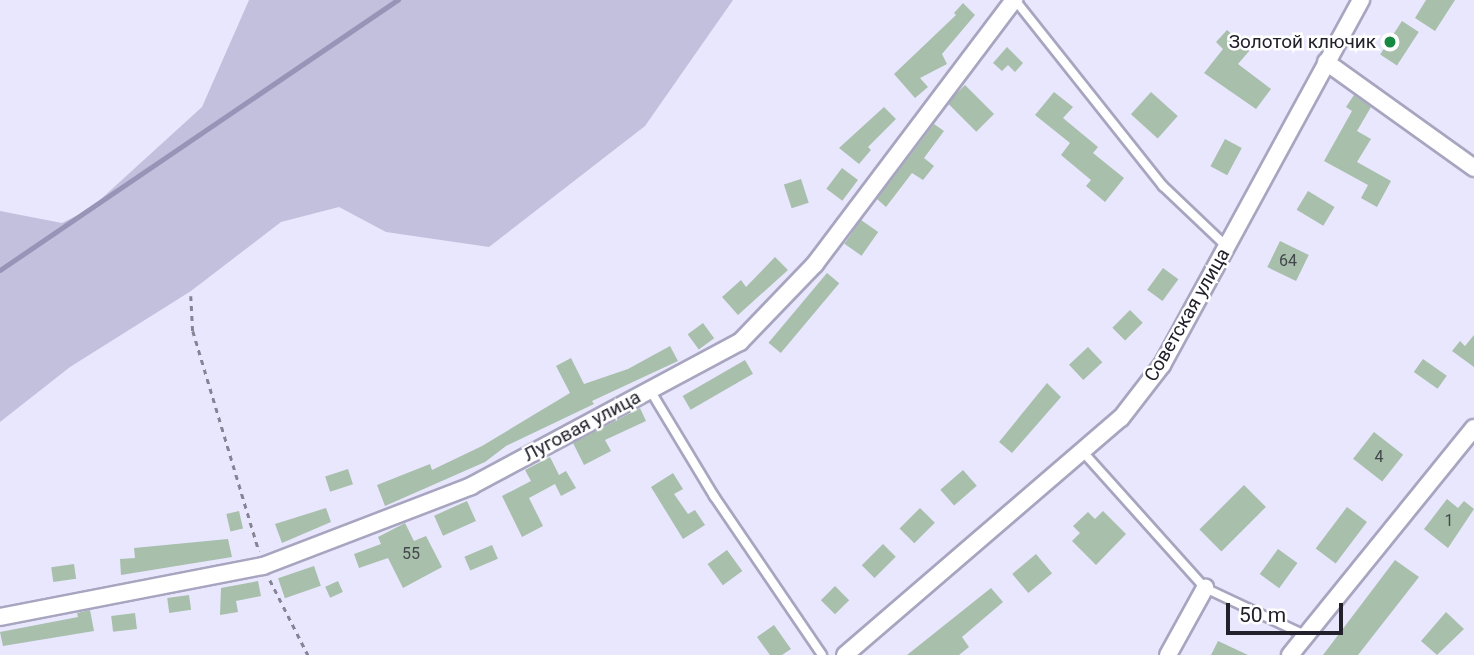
<!DOCTYPE html>
<meta charset="utf-8">
<style>
body{margin:0}
#map{position:relative;width:1474px;height:655px;overflow:hidden;background:#e9e7fe;font-family:Roboto,sans-serif}
div>[style]{position:absolute}
[style*='--x']{left:calc(var(--x)*1px);top:calc(var(--y)*1px);width:calc(var(--w)*1px);rotate:calc(var(--a)*1deg)}
.green>*{inset:0;background:#c2c0dc}
.stream>*{height:4.5px;margin:-2.25px;padding:0 2.25px;transform-origin:2.25px;border-radius:2.25px;background:#9894b8}
.building>*{inset:0;background:#a7bfab;transform-origin:0 0}
.path>*{height:2.5px;margin-top:-1.25px;transform-origin:0;background:repeating-linear-gradient(90deg,#858394 0 5px,transparent 0 10px)}
.roads{filter:drop-shadow(2px 0 #a7a5bf) drop-shadow(-2px 0 #a7a5bf) drop-shadow(0 2px #a7a5bf) drop-shadow(0 -2px #a7a5bf)}
.service>*{height:8px;margin:-4px;padding:0 4px;transform-origin:4px;border-radius:4px;background:#fff}
.minor>*{height:16px;margin:-8px;padding:0 8px;transform-origin:8px;border-radius:8px;background:#fff}
.dots>*{width:19px;height:19px;translate:-50% -50%;box-sizing:border-box;border:4px solid #fff;border-radius:50%}
span{translate:-50% -50%;white-space:nowrap;text-align:center;line-height:1.15;-webkit-text-stroke:5px #fff;paint-order:stroke}
.number-label{font-size:16px;color:#42484b}
.number-label span{-webkit-text-stroke-width:0}
.poi-label{font-size:19px;color:#21202b}
.right{translate:-100% -50%;text-align:right}
.street-label{font-size:19px;color:#21202b}
.scale{position:absolute;left:1226px;top:603px;width:117px;height:32px;box-sizing:border-box;border:4px solid #21202b;border-top:0;padding-left:9px;font-size:21px;line-height:24px;white-space:nowrap;color:#21202b;-webkit-text-stroke:5px #fff;paint-order:stroke}
</style>
<div id="map">
<div class="green">
<div style="clip-path:polygon(249px 0,733px 0,645px 126px,489px 247px,386px 232px,339px 207px,281px 222px,191px 291px,70px 367px,0 422px,0 211px,62px 223px,90px 209px,202px 107px)"></div>
</div>
<div class="stream">
<div style="--x:0;--y:270;--w:481;--a:-34.2"></div>
</div>
<div class="building">
<div style="clip-path:polygon(1426px 0,1455px 0,1435px 31px,1415px 18px)"></div>
<div style="clip-path:polygon(963px 3px,975px 15px,942px 54px,947px 64px,920px 78px,928px 87px,915px 98px,894px 74px,956px 15px,954px 13px)"></div>
<div style="left:1402px;top:21px;width:20px;height:40px;rotate:33deg"></div>
<div style="clip-path:polygon(1227px 30px,1250px 50px,1238px 64px,1271px 89px,1256px 109px,1204px 73px,1223px 49px,1216px 42px)"></div>
<div style="clip-path:polygon(1007px 47px,1023px 63px,1015px 72px,1008px 65px,1002px 71px,993px 63px)"></div>
<div style="left:965px;top:85px;width:41px;height:25px;rotate:45deg"></div>
<div style="clip-path:polygon(1054px 92px,1073px 107px,1063px 118px,1098px 147px,1093px 153px,1124px 178px,1105px 202px,1086px 186px,1091px 180px,1061px 155px,1070px 143px,1035px 115px)"></div>
<div style="left:1151px;top:92px;width:36px;height:30px;rotate:42deg"></div>
<div style="clip-path:polygon(1354px 95px,1371px 107px,1357px 131px,1371px 139px,1357px 162px,1391px 181px,1377px 207px,1361px 198px,1368px 185px,1324px 161px,1352px 111px,1346px 107px)"></div>
<div style="clip-path:polygon(884px 107px,896px 119px,868px 147px,871px 150px,859px 164px,839px 148px)"></div>
<div style="clip-path:polygon(934px 124px,944px 131px,924px 158px,934px 166px,923px 180px,912px 173px,886px 207px,877px 199px)"></div>
<div style="left:1225px;top:139px;width:19px;height:31px;rotate:28deg"></div>
<div style="left:842px;top:168px;width:20px;height:26px;rotate:37deg"></div>
<div style="left:801px;top:179px;width:25px;height:18px;rotate:72deg"></div>
<div style="left:1308px;top:191px;width:31px;height:22px;rotate:31deg"></div>
<div style="left:861px;top:220px;width:21px;height:29px;rotate:35deg"></div>
<div style="left:1280px;top:241px;width:32px;height:29px;rotate:26deg"></div>
<div style="clip-path:polygon(775px 257px,788px 270px,738px 315px,722px 297px,741px 280px,746px 287px)"></div>
<div style="left:1163px;top:268px;width:19px;height:27px;rotate:36deg"></div>
<div style="left:827px;top:273px;width:16px;height:91px;rotate:40deg"></div>
<div style="left:1130px;top:310px;width:18px;height:25px;rotate:45deg"></div>
<div style="left:703px;top:323px;width:19px;height:19px;rotate:54deg"></div>
<div style="clip-path:polygon(1474px 335px,1474px 367px,1452px 351px,1460px 341px,1465px 346px)"></div>
<div style="clip-path:polygon(670px 346px,678px 361px,592px 401px,594px 404px,506px 446px,485px 462px,385px 506px,377px 485px,430px 464px,432px 470px,482px 446px,570px 393px,556px 366px,571px 358px,584px 384px,628px 369px)"></div>
<div style="left:1088px;top:347px;width:21px;height:26px;rotate:47deg"></div>
<div style="left:1423px;top:359px;width:29px;height:16px;rotate:35deg"></div>
<div style="left:745px;top:360px;width:16px;height:72px;rotate:60deg"></div>
<div style="clip-path:polygon(1047px 383px,1061px 397px,1012px 453px,999px 442px)"></div>
<div style="clip-path:polygon(640px 408px,646px 421px,605px 440px,611px 451px,584px 465px,573px 443px)"></div>
<div style="left:1374px;top:432px;width:37px;height:34px;rotate:38deg"></div>
<div style="clip-path:polygon(550px 457px,559px 475px,566px 471px,576px 488px,561px 496px,555px 484px,529px 498px,543px 526px,522px 537px,502px 496px,531px 481px,525px 470px)"></div>
<div style="left:348px;top:469px;width:16px;height:24px;rotate:72deg"></div>
<div style="left:963px;top:470px;width:21px;height:30px;rotate:49deg"></div>
<div style="clip-path:polygon(673px 473px,683px 489px,674px 494px,688px 514px,695px 510px,705px 525px,683px 539px,651px 487px)"></div>
<div style="left:1244px;top:485px;width:31px;height:63px;rotate:45deg"></div>
<div style="clip-path:polygon(1447px 499px,1458px 508px,1464px 501px,1474px 509px,1448px 548px,1424px 529px)"></div>
<div style="left:467px;top:501px;width:22px;height:36px;rotate:66deg"></div>
<div style="left:1347px;top:507px;width:25px;height:52px;rotate:37deg"></div>
<div style="clip-path:polygon(326px 508px,331px 522px,282px 543px,275px 524px)"></div>
<div style="left:920px;top:508px;width:21px;height:29px;rotate:45deg"></div>
<div style="left:239px;top:511px;width:18px;height:13px;rotate:77deg"></div>
<div style="clip-path:polygon(1103px 511px,1126px 534px,1096px 565px,1072px 541px,1080px 533px,1073px 526px,1088px 512px,1095px 519px)"></div>
<div style="clip-path:polygon(405px 523px,414px 541px,426px 536px,442px 567px,403px 588px,388px 558px,359px 568px,354px 554px,381px 544px,378px 537px)"></div>
<div style="clip-path:polygon(228px 539px,232px 557px,121px 575px,120px 559px,135px 558px,134px 548px)"></div>
<div style="left:883px;top:544px;width:18px;height:30px;rotate:45deg"></div>
<div style="left:492px;top:545px;width:15px;height:30px;rotate:67deg"></div>
<div style="left:1278px;top:549px;width:24px;height:31px;rotate:36deg"></div>
<div style="left:727px;top:550px;width:26px;height:24px;rotate:54deg"></div>
<div style="left:1036px;top:554px;width:25px;height:31px;rotate:50deg"></div>
<div style="clip-path:polygon(1395px 560px,1419px 577px,1358px 655px,1323px 655px)"></div>
<div style="left:74px;top:564px;width:15px;height:23px;rotate:82deg"></div>
<div style="left:314px;top:566px;width:21px;height:38px;rotate:71deg"></div>
<div style="clip-path:polygon(258px 581px,261px 596px,236px 601px,238px 612px,220px 615px,221px 588px)"></div>
<div style="left:338px;top:581px;width:12px;height:14px;rotate:66deg"></div>
<div style="left:835px;top:586px;width:20px;height:20px;rotate:45deg"></div>
<div style="clip-path:polygon(991px 588px,1003px 602px,962px 637px,969px 647px,959px 655px,907px 655px)"></div>
<div style="left:189px;top:595px;width:15px;height:22px;rotate:82deg"></div>
<div style="clip-path:polygon(90px 610px,94px 631px,3px 646px,0 632px,78px 617px,77px 613px)"></div>
<div style="clip-path:polygon(1446px 612px,1464px 629px,1437px 655px,1421px 641px)"></div>
<div style="left:135px;top:613px;width:16px;height:24px;rotate:83deg"></div>
<div style="clip-path:polygon(774px 625px,791px 649px,782px 655px,770px 655px,757px 637px)"></div>
<div style="clip-path:polygon(1218px 641px,1248px 655px,1211px 655px)"></div>
</div>
<div class="path">
<div style="--x:191;--y:296;--w:35;--a:87"></div>
<div style="--x:193;--y:331;--w:230;--a:73.3"></div>
<div style="--x:270;--y:580;--w:84;--a:63.1"></div>
</div>
<div class="roads">
<div class="service">
<div style="--x:1015;--y:0;--w:238;--a:51.5"></div>
<div style="--x:1163;--y:186;--w:88;--a:43.6"></div>
<div style="--x:650;--y:390;--w:124;--a:58.9"></div>
<div style="--x:714;--y:496;--w:192;--a:55.8"></div>
<div style="--x:1083;--y:452;--w:183;--a:48.1"></div>
<div style="--x:1205;--y:588;--w:110;--a:25.2"></div>
</div>
<div class="minor">
<div style="--x:1326;--y:62;--w:182;--a:35.6"></div>
<div style="--x:0;--y:617;--w:268;--a:-11"></div>
<div style="--x:263;--y:566;--w:223;--a:-21"></div>
<div style="--x:471;--y:486;--w:305;--a:-28.2"></div>
<div style="--x:740;--y:342;--w:108;--a:-46.1"></div>
<div style="--x:815;--y:264;--w:331;--a:-53"></div>
<div style="--x:845;--y:655;--w:364;--a:-40.7"></div>
<div style="--x:1121;--y:418;--w:67;--a:-52.3"></div>
<div style="--x:1162;--y:365;--w:416;--a:-61.4"></div>
<div style="--x:1168;--y:655;--w:77;--a:-61.1"></div>
<div style="--x:1290;--y:655;--w:292;--a:-51"></div>
</div>
</div>
<div class="dots">
<div style="left:1390px;top:42px;background:#158942"></div>
</div>
<div class="number-label">
<span style="left:1288px;top:261px">64</span>
<span style="left:1379px;top:457px">4</span>
<span style="left:1449px;top:521px">1</span>
<span style="left:411px;top:554px">55</span>
</div>
<div class="poi-label">
<span class="right" style="left:1376px;top:42px">Золотой ключик</span>
</div>
<div class="street-label">
<span style="left:1187px;top:315px;rotate:-60deg">Советская улица</span>
<span style="left:582px;top:426px;rotate:-28deg">Луговая улица</span>
</div>
<div class="scale">50 m</div>
</div>
